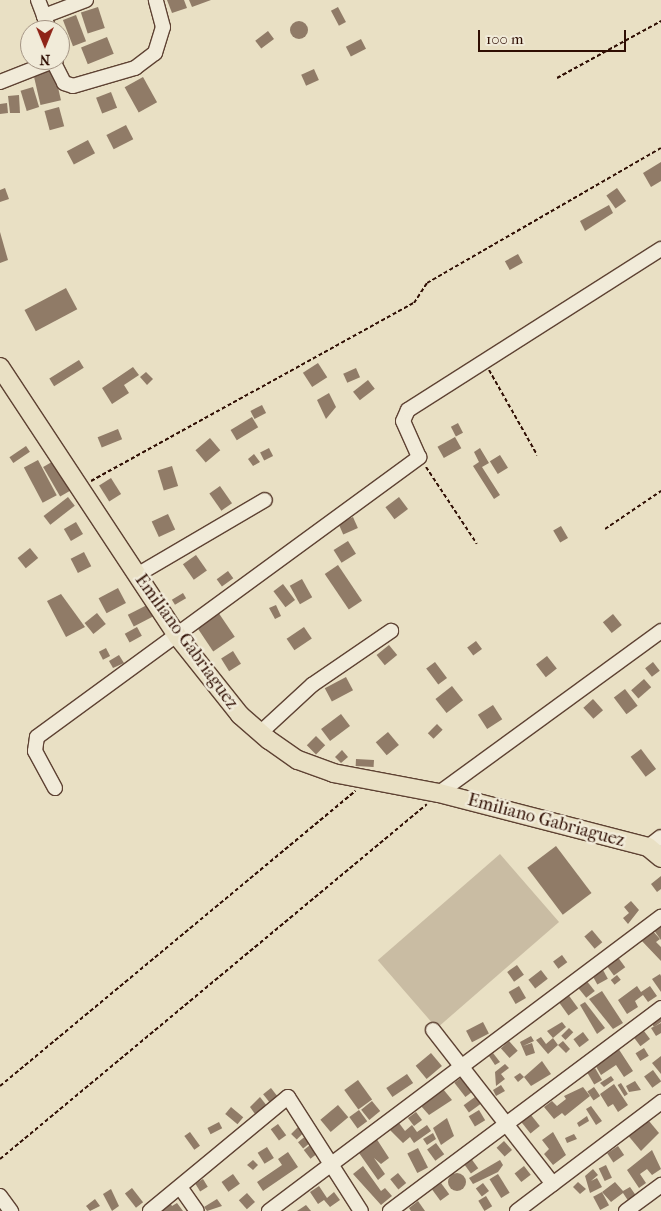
<!DOCTYPE html>
<style>
body{margin:0}
#map{position:relative;width:661px;height:1211px;overflow:hidden;background:#e9e0c4;font-family:"IM FELL French Canon",serif}
div>[style]{position:absolute}
[style*='--x']{left:calc(var(--x)*1px);top:calc(var(--y)*1px);width:calc(var(--w)*1px);rotate:calc(var(--a)*1deg)}
.green>*{inset:0;background:#c9bca3;transform-origin:0 0}
.building>*{inset:0;background:#907b67;transform-origin:0 0}
.round{border-radius:50%}
.path>*{height:2px;margin-top:-1px;transform-origin:0;background:repeating-linear-gradient(90deg,#2f0e03 0 4px,transparent 0 6.5px)}
.roads{filter:drop-shadow(1px 0 #5e4233) drop-shadow(-1px 0 #5e4233) drop-shadow(0 1px #5e4233) drop-shadow(0 -1px #5e4233)}
.minor>*{height:14px;margin:-7px;padding:0 7px;transform-origin:7px;border-radius:7px;background:#f1ebd9}
.major>*{height:18px;margin:-9px;padding:0 9px;transform-origin:9px;border-radius:9px;background:#e9e0c4}
span{translate:-50% -50%;white-space:nowrap;text-align:center;line-height:1.15;-webkit-text-stroke:5px #f1ebd9;paint-order:stroke}
.street-label{font-size:18px;color:#2f0e03}
.north{position:absolute;left:20px;top:20px;width:50px;height:50px;box-sizing:border-box;background:#f1ebd9;border:1px solid #a39383;border-radius:50%;rotate:180deg;font-size:14px;font-weight:700;line-height:20px;text-align:center;color:#2f0e03}
.north::after{content:'';display:block;margin:auto;width:18px;height:22px;background:#8f2418;clip-path:polygon(50% 0,100% 100%,50% 72%,0 100%)}
.scale{position:absolute;left:478px;top:30px;width:148px;height:22px;box-sizing:border-box;border:2px solid #2f0e03;border-top:0;padding-left:6px;font-size:15px;line-height:18px;white-space:nowrap;color:#2f0e03;-webkit-text-stroke:4px #f1ebd9;paint-order:stroke}
</style>
<div id="map">
<div class="green">
<div style="left:500px;top:854px;width:90px;height:162px;rotate:49deg"></div>
</div>
<div class="building">
<div style="clip-path:polygon(167px 0,184px 0,187px 8px,172px 13px)"></div>
<div style="clip-path:polygon(189px 0,211px 0,192px 7px)"></div>
<div style="left:98px;top:7px;width:22px;height:18px;rotate:72deg"></div>
<div style="left:338px;top:7px;width:17px;height:8px;rotate:62deg"></div>
<div style="left:76px;top:15px;width:28px;height:14px;rotate:69deg"></div>
<div class="round" style="left:290px;top:21px;width:18px;height:18px"></div>
<div style="left:268px;top:31px;width:10px;height:16px;rotate:53deg"></div>
<div style="left:107px;top:37px;width:18px;height:28px;rotate:68deg"></div>
<div style="left:361px;top:39px;width:11px;height:17px;rotate:63deg"></div>
<div style="left:314px;top:69px;width:12px;height:14px;rotate:66deg"></div>
<div style="left:54px;top:70px;width:31px;height:21px;rotate:77deg"></div>
<div style="left:143px;top:77px;width:29px;height:21px;rotate:61deg"></div>
<div style="left:33px;top:87px;width:21px;height:13px;rotate:73deg"></div>
<div style="left:111px;top:92px;width:17px;height:16px;rotate:69deg"></div>
<div style="clip-path:polygon(19px 95px,20px 113px,10px 113px,8px 96px)"></div>
<div style="clip-path:polygon(7px 103px,8px 113px,0 114px,0 104px)"></div>
<div style="left:59px;top:107px;width:20px;height:15px;rotate:75deg"></div>
<div style="left:126px;top:125px;width:16px;height:22px;rotate:63deg"></div>
<div style="left:88px;top:140px;width:15px;height:24px;rotate:62deg"></div>
<div style="clip-path:polygon(661px 162px,661px 181px,651px 187px,643px 173px)"></div>
<div style="clip-path:polygon(5px 188px,9px 199px,0 202px,0 190px)"></div>
<div style="left:617px;top:188px;width:16px;height:13px;rotate:55deg"></div>
<div style="clip-path:polygon(609px 205px,613px 213px,585px 231px,580px 221px)"></div>
<div style="clip-path:polygon(0 232px,8px 260px,0 263px)"></div>
<div style="left:518px;top:254px;width:10px;height:15px;rotate:61deg"></div>
<div style="left:66px;top:288px;width:24px;height:47px;rotate:62deg"></div>
<div style="left:79px;top:360px;width:9px;height:35px;rotate:58deg"></div>
<div style="left:318px;top:363px;width:17px;height:18px;rotate:57deg"></div>
<div style="clip-path:polygon(133px 367px,139px 375px,124px 385px,129px 393px,112px 404px,102px 388px)"></div>
<div style="left:356px;top:368px;width:10px;height:14px;rotate:66deg"></div>
<div style="clip-path:polygon(146px 372px,153px 379px,147px 385px,140px 377px)"></div>
<div style="left:368px;top:380px;width:11px;height:19px;rotate:52deg"></div>
<div style="clip-path:polygon(329px 393px,336px 407px,326px 419px,317px 400px)"></div>
<div style="left:262px;top:405px;width:9px;height:13px;rotate:63deg"></div>
<div style="left:252px;top:417px;width:12px;height:25px;rotate:59deg"></div>
<div style="left:458px;top:423px;width:11px;height:8px;rotate:63deg"></div>
<div style="left:118px;top:429px;width:11px;height:22px;rotate:68deg"></div>
<div style="left:455px;top:437px;width:13px;height:20px;rotate:61deg"></div>
<div style="left:210px;top:438px;width:16px;height:19px;rotate:50deg"></div>
<div style="left:26px;top:446px;width:7px;height:20px;rotate:56deg"></div>
<div style="left:269px;top:448px;width:9px;height:10px;rotate:63deg"></div>
<div style="clip-path:polygon(480px 448px,489px 463px,482px 467px,500px 495px,494px 499px,473px 466px,479px 462px,474px 452px)"></div>
<div style="clip-path:polygon(254px 454px,260px 462px,253px 466px,248px 459px)"></div>
<div style="left:500px;top:455px;width:15px;height:12px;rotate:58deg"></div>
<div style="left:57px;top:459px;width:34px;height:16px;rotate:60deg"></div>
<div style="left:38px;top:460px;width:40px;height:16px;rotate:62deg"></div>
<div style="left:172px;top:466px;width:21px;height:15px;rotate:73deg"></div>
<div style="left:111px;top:478px;width:19px;height:14px;rotate:58deg"></div>
<div style="left:220px;top:486px;width:21px;height:13px;rotate:55deg"></div>
<div style="left:68px;top:497px;width:11px;height:31px;rotate:52deg"></div>
<div style="left:399px;top:497px;width:15px;height:17px;rotate:53deg"></div>
<div style="left:168px;top:514px;width:17px;height:18px;rotate:65deg"></div>
<div style="left:353px;top:517px;width:12px;height:16px;rotate:66deg"></div>
<div style="left:76px;top:522px;width:14px;height:14px;rotate:60deg"></div>
<div style="left:561px;top:526px;width:14px;height:9px;rotate:60deg"></div>
<div style="left:348px;top:541px;width:15px;height:17px;rotate:58deg"></div>
<div style="left:30px;top:548px;width:13px;height:16px;rotate:51deg"></div>
<div style="left:84px;top:552px;width:16px;height:15px;rotate:63deg"></div>
<div style="left:196px;top:555px;width:19px;height:16px;rotate:55deg"></div>
<div style="left:338px;top:565px;width:43px;height:16px;rotate:56deg"></div>
<div style="left:228px;top:571px;width:9px;height:14px;rotate:54deg"></div>
<div style="left:302px;top:579px;width:21px;height:14px;rotate:61deg"></div>
<div style="left:283px;top:584px;width:20px;height:12px;rotate:53deg"></div>
<div style="left:118px;top:588px;width:17px;height:22px;rotate:62deg"></div>
<div style="left:183px;top:593px;width:6px;height:13px;rotate:59deg"></div>
<div style="clip-path:polygon(61px 594px,85px 627px,66px 637px,47px 601px)"></div>
<div style="left:151px;top:603px;width:13px;height:26px;rotate:63deg"></div>
<div style="clip-path:polygon(276px 605px,281px 616px,275px 619px,269px 608px)"></div>
<div style="left:218px;top:612px;width:30px;height:26px;rotate:56deg"></div>
<div style="left:97px;top:613px;width:14px;height:16px;rotate:51deg"></div>
<div style="left:613px;top:614px;width:14px;height:13px;rotate:51deg"></div>
<div style="left:137px;top:627px;width:10px;height:14px;rotate:61deg"></div>
<div style="left:304px;top:627px;width:14px;height:21px;rotate:56deg"></div>
<div style="left:476px;top:641px;width:10px;height:11px;rotate:53deg"></div>
<div style="left:389px;top:645px;width:13px;height:16px;rotate:51deg"></div>
<div style="left:106px;top:648px;width:9px;height:8px;rotate:63deg"></div>
<div style="left:233px;top:651px;width:15px;height:14px;rotate:58deg"></div>
<div style="clip-path:polygon(119px 655px,124px 663px,113px 668px,109px 661px)"></div>
<div style="left:547px;top:656px;width:16px;height:14px;rotate:52deg"></div>
<div style="left:435px;top:662px;width:20px;height:11px;rotate:53deg"></div>
<div style="left:653px;top:662px;width:11px;height:10px;rotate:52deg"></div>
<div style="left:346px;top:677px;width:15px;height:24px;rotate:62deg"></div>
<div style="left:644px;top:679px;width:11px;height:17px;rotate:49deg"></div>
<div style="left:452px;top:686px;width:18px;height:21px;rotate:52deg"></div>
<div style="left:625px;top:689px;width:21px;height:14px;rotate:53deg"></div>
<div style="left:593px;top:699px;width:15px;height:13px;rotate:48deg"></div>
<div style="left:493px;top:705px;width:17px;height:18px;rotate:57deg"></div>
<div style="left:341px;top:714px;width:15px;height:25px;rotate:53deg"></div>
<div style="left:437px;top:724px;width:8px;height:13px;rotate:45deg"></div>
<div style="left:388px;top:732px;width:17px;height:16px;rotate:50deg"></div>
<div style="left:316px;top:736px;width:13px;height:13px;rotate:45deg"></div>
<div style="left:641px;top:749px;width:25px;height:13px;rotate:53deg"></div>
<div style="clip-path:polygon(342px 750px,348px 757px,341px 763px,335px 757px)"></div>
<div style="left:356px;top:759px;width:18px;height:7px;rotate:3deg"></div>
<div style="left:556px;top:846px;width:59px;height:36px;rotate:53deg"></div>
<div style="clip-path:polygon(661px 876px,661px 889px,657px 892px,651px 884px)"></div>
<div style="clip-path:polygon(631px 901px,639px 910px,628px 924px,623px 918px,629px 913px,624px 907px)"></div>
<div style="clip-path:polygon(661px 924px,661px 940px,653px 929px)"></div>
<div style="clip-path:polygon(651px 929px,660px 939px,656px 942px,661px 947px,661px 961px,640px 939px)"></div>
<div style="left:592px;top:930px;width:16px;height:10px;rotate:50deg"></div>
<div style="left:562px;top:955px;width:9px;height:11px;rotate:54deg"></div>
<div style="left:617px;top:956px;width:14px;height:14px;rotate:54deg"></div>
<div style="left:517px;top:965px;width:12px;height:12px;rotate:55deg"></div>
<div style="left:541px;top:970px;width:11px;height:16px;rotate:52deg"></div>
<div style="left:603px;top:970px;width:10px;height:12px;rotate:61deg"></div>
<div style="clip-path:polygon(660px 974px,661px 976px,661px 992px,652px 979px)"></div>
<div style="left:617px;top:975px;width:6px;height:8px;rotate:51deg"></div>
<div style="left:586px;top:980px;width:14px;height:11px;rotate:51deg"></div>
<div style="left:519px;top:986px;width:14px;height:12px;rotate:60deg"></div>
<div style="clip-path:polygon(637px 986px,641px 992px,650px 986px,657px 996px,648px 1002px,643px 995px,635px 1001px,638px 1007px,627px 1014px,618px 1000px)"></div>
<div style="clip-path:polygon(602px 991px,623px 1023px,613px 1029px,589px 999px)"></div>
<div style="left:567px;top:993px;width:19px;height:12px;rotate:54deg"></div>
<div style="clip-path:polygon(585px 1002px,605px 1028px,597px 1034px,580px 1005px)"></div>
<div style="clip-path:polygon(661px 1013px,661px 1022px,654px 1027px,650px 1021px)"></div>
<div style="left:483px;top:1022px;width:13px;height:19px;rotate:63deg"></div>
<div style="clip-path:polygon(562px 1022px,566px 1027px,553px 1038px,547px 1031px)"></div>
<div style="clip-path:polygon(661px 1023px,661px 1033px,656px 1036px,651px 1028px)"></div>
<div style="left:569px;top:1028px;width:6px;height:11px;rotate:45deg"></div>
<div style="left:644px;top:1031px;width:10px;height:12px;rotate:53deg"></div>
<div style="left:583px;top:1032px;width:10px;height:12px;rotate:53deg"></div>
<div style="clip-path:polygon(531px 1036px,534px 1041px,523px 1046px,532px 1043px,535px 1053px,526px 1056px,520px 1042px)"></div>
<div style="clip-path:polygon(541px 1037px,546px 1044px,553px 1038px,558px 1045px,548px 1054px,536px 1040px)"></div>
<div style="left:509px;top:1041px;width:13px;height:11px;rotate:48deg"></div>
<div style="clip-path:polygon(563px 1041px,570px 1049px,566px 1053px,558px 1045px)"></div>
<div style="clip-path:polygon(618px 1048px,633px 1071px,624px 1077px,616px 1065px,601px 1075px,594px 1063px)"></div>
<div style="left:644px;top:1048px;width:9px;height:10px;rotate:58deg"></div>
<div style="left:431px;top:1053px;width:17px;height:20px;rotate:50deg"></div>
<div style="clip-path:polygon(493px 1053px,500px 1062px,495px 1065px,489px 1056px)"></div>
<div style="clip-path:polygon(661px 1056px,661px 1074px,652px 1063px)"></div>
<div style="clip-path:polygon(542px 1061px,551px 1074px,531px 1086px,524px 1077px)"></div>
<div style="clip-path:polygon(505px 1064px,509px 1068px,501px 1074px,505px 1079px,496px 1086px,495px 1072px)"></div>
<div style="left:595px;top:1068px;width:14px;height:9px;rotate:60deg"></div>
<div style="left:653px;top:1070px;width:14px;height:11px;rotate:54deg"></div>
<div style="clip-path:polygon(520px 1073px,524px 1077px,518px 1082px,514px 1077px)"></div>
<div style="left:407px;top:1074px;width:11px;height:25px;rotate:56deg"></div>
<div style="left:463px;top:1076px;width:18px;height:11px;rotate:52deg"></div>
<div style="clip-path:polygon(611px 1076px,614px 1080px,604px 1087px,600px 1083px)"></div>
<div style="left:358px;top:1080px;width:24px;height:17px;rotate:54deg"></div>
<div style="clip-path:polygon(635px 1081px,641px 1090px,629px 1092px,626px 1086px)"></div>
<div style="left:621px;top:1083px;width:13px;height:4px;rotate:58deg"></div>
<div style="clip-path:polygon(614px 1084px,628px 1105px,618px 1112px,613px 1104px,608px 1107px,600px 1094px)"></div>
<div style="clip-path:polygon(501px 1085px,505px 1091px,496px 1096px,493px 1090px)"></div>
<div style="clip-path:polygon(583px 1087px,590px 1096px,565px 1116px,562px 1113px,554px 1119px,544px 1107px,552px 1101px,557px 1106px,566px 1099px,564px 1096px)"></div>
<div style="left:594px;top:1087px;width:11px;height:8px;rotate:56deg"></div>
<div style="left:271px;top:1088px;width:11px;height:10px;rotate:52deg"></div>
<div style="clip-path:polygon(443px 1089px,452px 1100px,429px 1115px,421px 1106px)"></div>
<div style="left:479px;top:1094px;width:9px;height:19px;rotate:54deg"></div>
<div style="clip-path:polygon(260px 1097px,267px 1106px,255px 1114px,250px 1107px)"></div>
<div style="left:372px;top:1101px;width:13px;height:14px;rotate:51deg"></div>
<div style="left:338px;top:1105px;width:16px;height:23px;rotate:50deg"></div>
<div style="clip-path:polygon(591px 1106px,602px 1121px,596px 1125px,586px 1109px)"></div>
<div style="left:231px;top:1107px;width:16px;height:9px;rotate:40deg"></div>
<div style="left:359px;top:1110px;width:14px;height:12px;rotate:54deg"></div>
<div style="left:479px;top:1110px;width:12px;height:12px;rotate:59deg"></div>
<div style="left:416px;top:1112px;width:10px;height:10px;rotate:53deg"></div>
<div style="left:531px;top:1115px;width:14px;height:12px;rotate:51deg"></div>
<div style="clip-path:polygon(587px 1116px,589px 1121px,579px 1127px,577px 1123px)"></div>
<div style="clip-path:polygon(447px 1118px,454px 1136px,441px 1145px,433px 1128px)"></div>
<div style="clip-path:polygon(649px 1121px,659px 1133px,641px 1151px,626px 1133px)"></div>
<div style="left:219px;top:1122px;width:7px;height:13px;rotate:63deg"></div>
<div style="clip-path:polygon(399px 1123px,405px 1131px,412px 1125px,417px 1132px,427px 1125px,431px 1131px,414px 1143px,410px 1137px,403px 1143px,390px 1130px)"></div>
<div style="left:278px;top:1124px;width:14px;height:9px;rotate:54deg"></div>
<div style="left:301px;top:1124px;width:8px;height:14px;rotate:45deg"></div>
<div style="left:190px;top:1132px;width:17px;height:7px;rotate:54deg"></div>
<div style="clip-path:polygon(553px 1132px,566px 1155px,553px 1165px,544px 1154px,549px 1149px,542px 1140px)"></div>
<div style="clip-path:polygon(433px 1133px,436px 1139px,427px 1145px,423px 1139px)"></div>
<div style="left:308px;top:1134px;width:8px;height:13px;rotate:50deg"></div>
<div style="clip-path:polygon(574px 1134px,577px 1139px,567px 1143px,565px 1138px)"></div>
<div style="clip-path:polygon(376px 1138px,389px 1158px,381px 1164px,374px 1158px,385px 1174px,378px 1180px,359px 1153px)"></div>
<div style="left:504px;top:1141px;width:12px;height:10px;rotate:48deg"></div>
<div style="left:314px;top:1142px;width:11px;height:13px;rotate:52deg"></div>
<div style="left:436px;top:1143px;width:14px;height:11px;rotate:54deg"></div>
<div style="left:618px;top:1146px;width:11px;height:13px;rotate:56deg"></div>
<div style="left:267px;top:1147px;width:13px;height:11px;rotate:58deg"></div>
<div style="left:418px;top:1148px;width:22px;height:12px;rotate:63deg"></div>
<div style="clip-path:polygon(652px 1150px,661px 1169px,652px 1175px,647px 1169px,640px 1174px,646px 1183px,639px 1188px,627px 1170px)"></div>
<div style="clip-path:polygon(288px 1152px,298px 1167px,263px 1191px,257px 1182px,282px 1165px,278px 1159px)"></div>
<div style="left:470px;top:1157px;width:14px;height:9px;rotate:54deg"></div>
<div style="clip-path:polygon(253px 1160px,258px 1165px,253px 1170px,247px 1165px)"></div>
<div style="clip-path:polygon(500px 1160px,503px 1165px,498px 1172px,473px 1184px,469px 1178px)"></div>
<div style="left:606px;top:1165px;width:14px;height:8px;rotate:65deg"></div>
<div style="clip-path:polygon(363px 1166px,381px 1191px,385px 1188px,392px 1196px,381px 1205px,353px 1174px)"></div>
<div style="left:524px;top:1166px;width:11px;height:12px;rotate:52deg"></div>
<div style="clip-path:polygon(593px 1169px,598px 1175px,591px 1181px,597px 1178px,602px 1187px,590px 1193px,585px 1176px)"></div>
<div style="left:398px;top:1173px;width:13px;height:10px;rotate:51deg"></div>
<div class="round" style="left:448px;top:1173px;width:18px;height:18px"></div>
<div style="left:233px;top:1174px;width:12px;height:14px;rotate:55deg"></div>
<div style="left:498px;top:1174px;width:22px;height:10px;rotate:58deg"></div>
<div style="left:203px;top:1179px;width:9px;height:9px;rotate:58deg"></div>
<div style="clip-path:polygon(578px 1182px,586px 1189px,580px 1194px,573px 1187px)"></div>
<div style="clip-path:polygon(615px 1182px,623px 1191px,630px 1187px,637px 1197px,629px 1202px,623px 1193px,611px 1202px,602px 1192px)"></div>
<div style="left:441px;top:1183px;width:14px;height:11px;rotate:54deg"></div>
<div style="left:483px;top:1183px;width:10px;height:9px;rotate:53deg"></div>
<div style="clip-path:polygon(319px 1186px,327px 1198px,334px 1192px,340px 1200px,330px 1207px,324px 1200px,318px 1204px,310px 1192px)"></div>
<div style="left:132px;top:1188px;width:18px;height:9px;rotate:52deg"></div>
<div style="clip-path:polygon(111px 1189px,119px 1206px,112px 1211px,103px 1194px)"></div>
<div style="left:602px;top:1192px;width:15px;height:10px;rotate:62deg"></div>
<div style="left:247px;top:1193px;width:12px;height:11px;rotate:48deg"></div>
<div style="left:486px;top:1196px;width:12px;height:9px;rotate:59deg"></div>
<div style="clip-path:polygon(95px 1199px,100px 1206px,90px 1211px,86px 1206px)"></div>
<div style="clip-path:polygon(217px 1199px,222px 1206px,207px 1211px,204px 1207px)"></div>
<div style="clip-path:polygon(169px 1201px,172px 1206px,177px 1203px,183px 1211px,162px 1211px,160px 1207px)"></div>
<div style="clip-path:polygon(418px 1201px,425px 1211px,411px 1211px,409px 1208px)"></div>
<div style="clip-path:polygon(306px 1205px,311px 1211px,297px 1211px)"></div>
</div>
<div class="path">
<div style="--x:557;--y:78;--w:119;--a:-28.7"></div>
<div style="--x:489;--y:370;--w:98;--a:60.5"></div>
<div style="--x:426;--y:467;--w:92;--a:56.5"></div>
<div style="--x:91;--y:481;--w:369;--a:-28.9"></div>
<div style="--x:414;--y:303;--w:24;--a:-57"></div>
<div style="--x:427;--y:283;--w:270;--a:-30"></div>
<div style="--x:605;--y:529;--w:68;--a:-34.2"></div>
<div style="--x:0;--y:1086;--w:462;--a:-39.7"></div>
<div style="--x:0;--y:1159;--w:555;--a:-39.74"></div>
</div>
<div class="roads">
<div class="minor">
<div style="--x:38;--y:0;--w:17;--a:69"></div>
<div style="--x:49;--y:30;--w:15;--a:-110"></div>
<div style="--x:44;--y:16;--w:45;--a:-20.9"></div>
<div style="--x:54;--y:63;--w:22;--a:63"></div>
<div style="--x:64;--y:83;--w:9;--a:18"></div>
<div style="--x:73;--y:86;--w:65;--a:-16.2"></div>
<div style="--x:135;--y:68;--w:25;--a:-37"></div>
<div style="--x:155;--y:53;--w:27;--a:-73"></div>
<div style="--x:163;--y:27;--w:28;--a:-105"></div>
<div style="--x:0;--y:82;--w:60;--a:-21.4"></div>
<div style="--x:137;--y:575;--w:148;--a:-30.4"></div>
<div style="--x:260;--y:733;--w:71;--a:-42.7"></div>
<div style="--x:312;--y:685;--w:96;--a:-34.4"></div>
<div style="--x:55;--y:788;--w:42;--a:-118.4"></div>
<div style="--x:35;--y:751;--w:14;--a:-82"></div>
<div style="--x:37;--y:737;--w:474;--a:-36.2"></div>
<div style="--x:419;--y:457;--w:39;--a:-114"></div>
<div style="--x:403;--y:421;--w:12;--a:-66"></div>
<div style="--x:408;--y:410;--w:300;--a:-32.5"></div>
<div style="--x:439;--y:793;--w:275;--a:-36.1"></div>
<div style="--x:648;--y:847;--w:16;--a:-38"></div>
<div style="--x:433;--y:1030;--w:195;--a:52.1"></div>
<div style="--x:180;--y:1187;--w:29;--a:55"></div>
<div style="--x:0;--y:1196;--w:19;--a:54"></div>
<div style="--x:150;--y:1211;--w:179;--a:-39.6"></div>
<div style="--x:288;--y:1097;--w:135;--a:57.4"></div>
<div style="--x:269;--y:1211;--w:490;--a:-36.9"></div>
<div style="--x:390;--y:1211;--w:339;--a:-36.8"></div>
<div style="--x:517;--y:1211;--w:181;--a:-37.1"></div>
<div style="--x:626;--y:1211;--w:44;--a:-36.6"></div>
</div>
<div class="major">
<div style="--x:0;--y:367;--w:323;--a:56.6"></div>
<div style="--x:178;--y:637;--w:100;--a:51.5"></div>
<div style="--x:240;--y:715;--w:38;--a:41"></div>
<div style="--x:269;--y:740;--w:35;--a:35"></div>
<div style="--x:298;--y:760;--w:37;--a:20"></div>
<div style="--x:333;--y:773;--w:108;--a:10.7"></div>
<div style="--x:439;--y:793;--w:216;--a:14.5"></div>
<div style="--x:648;--y:847;--w:17;--a:40"></div>
</div>
</div>
<div class="street-label">
<span style="left:186px;top:642px;rotate:54deg">Emiliano Gabriaguez</span>
<span style="left:546px;top:821px;rotate:15deg">Emiliano Gabriaguez</span>
</div>
<div class="north">N</div>
<div class="scale">100 m</div>
</div>
